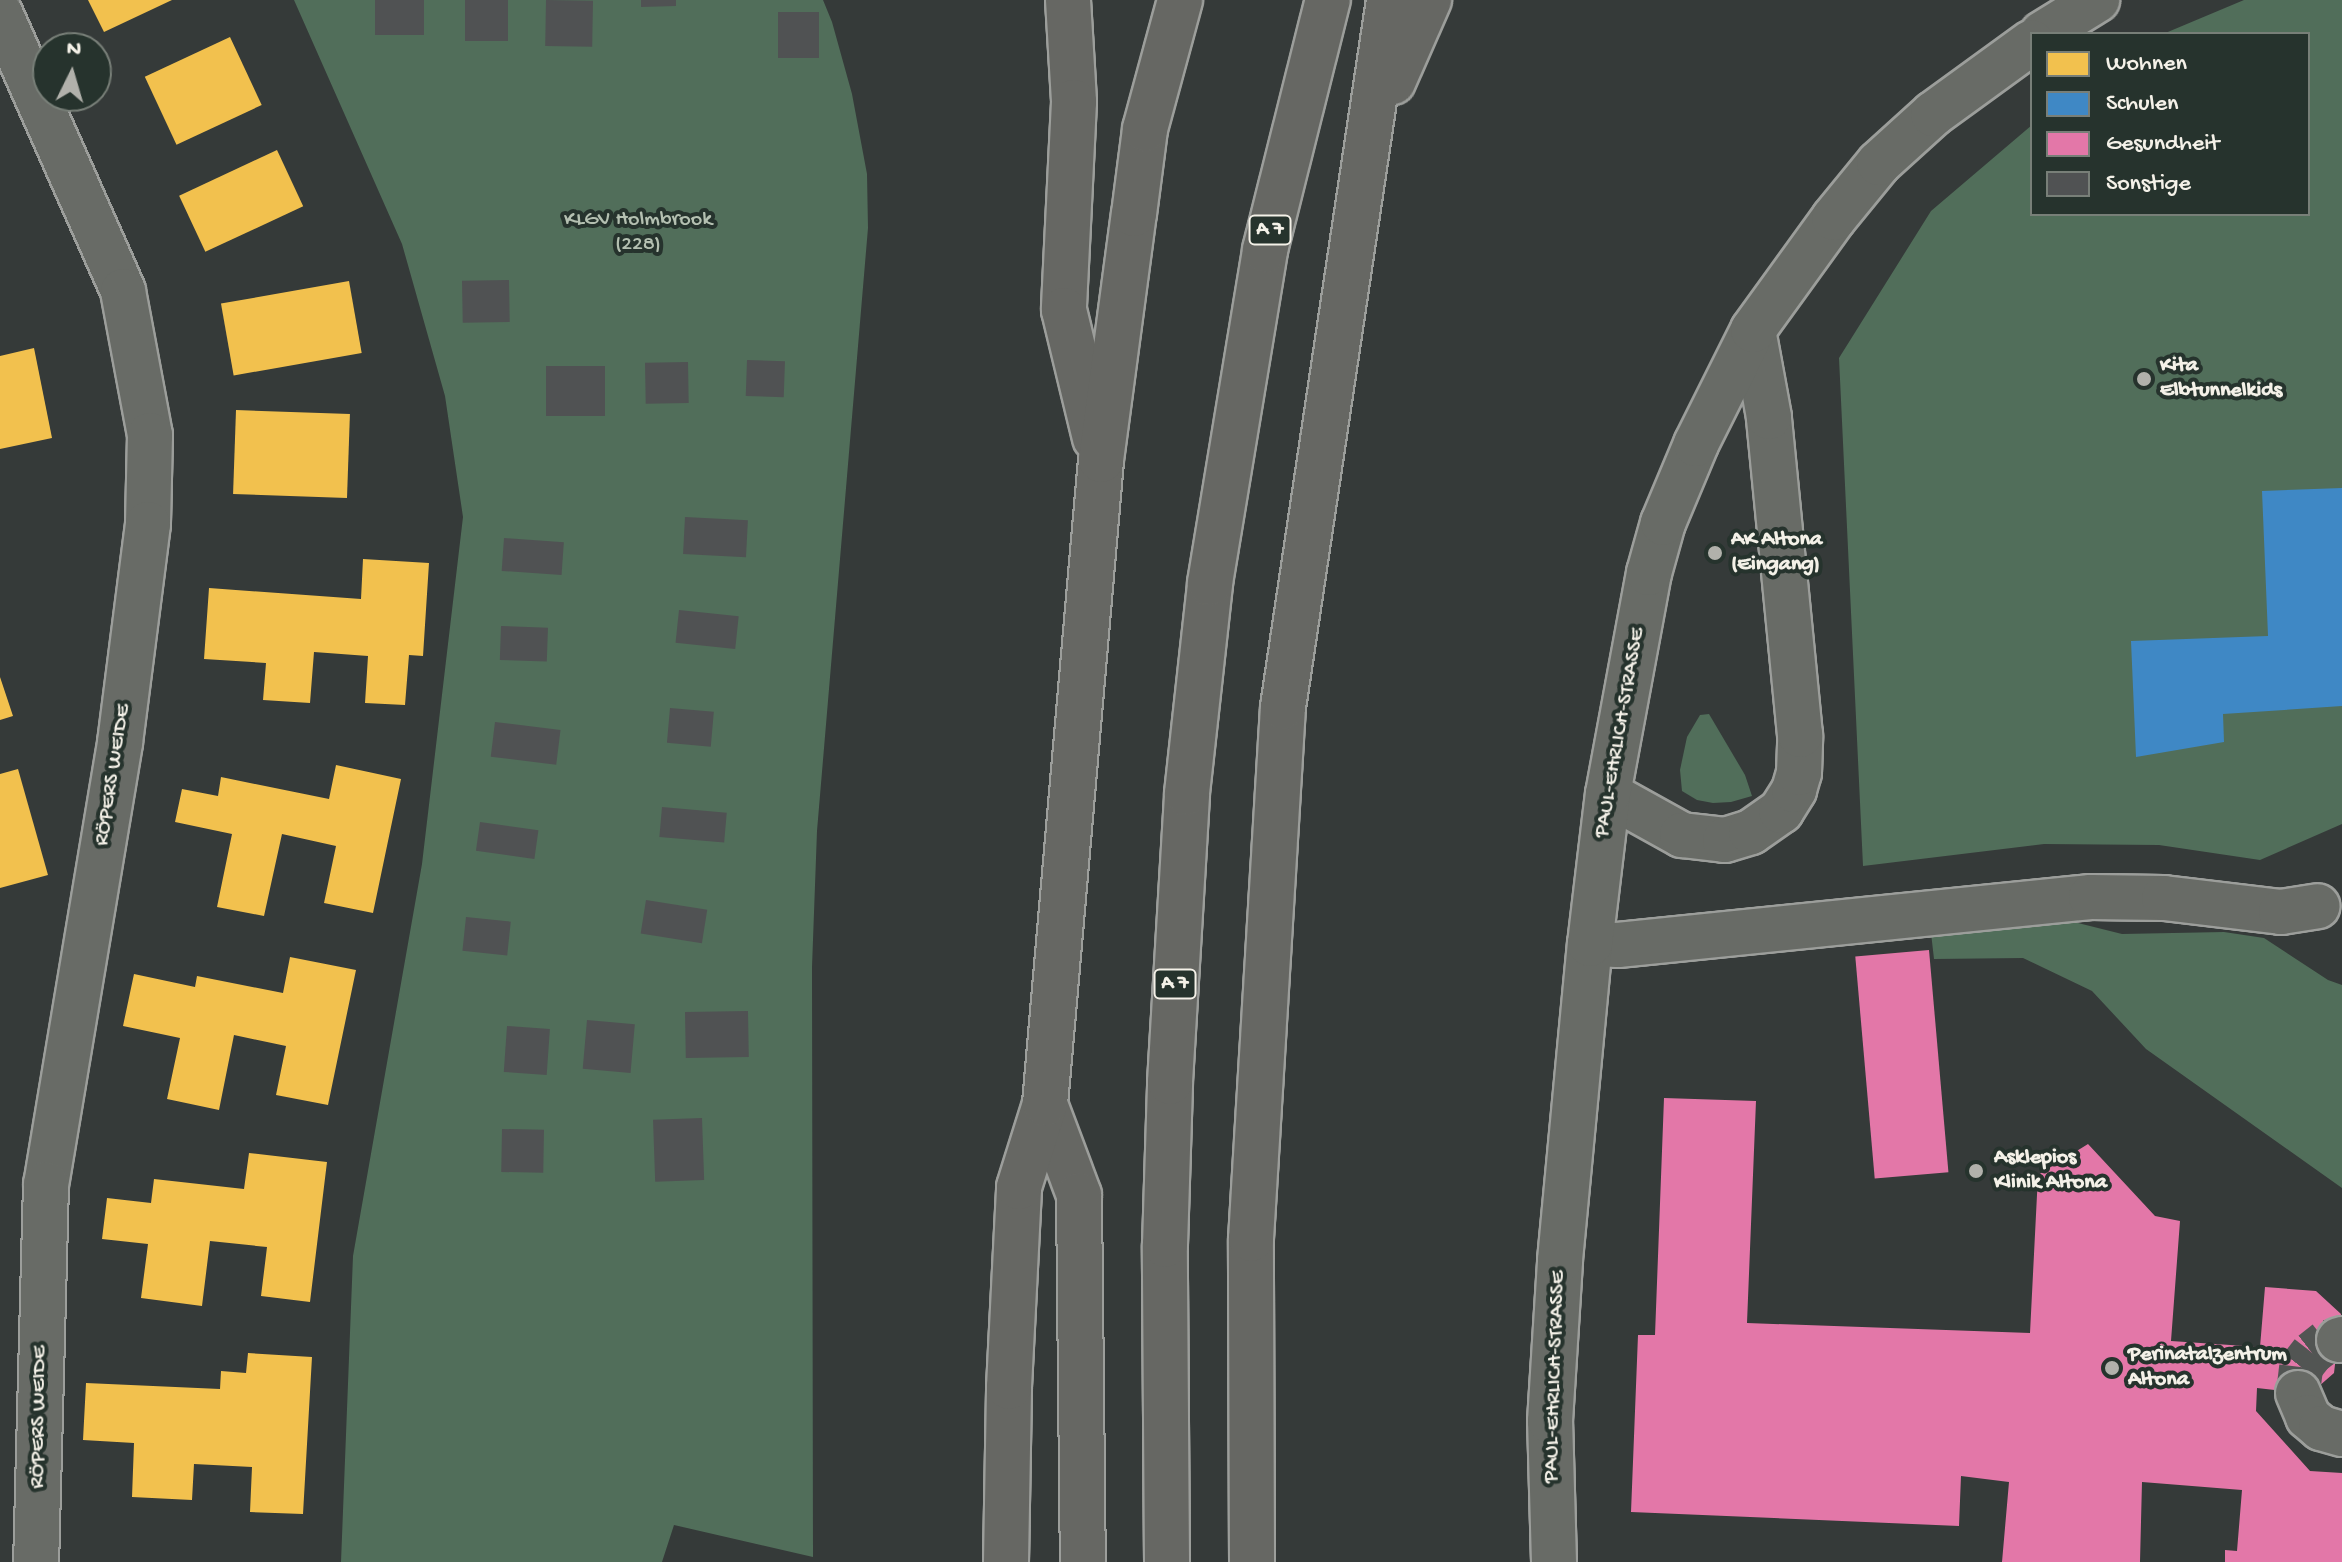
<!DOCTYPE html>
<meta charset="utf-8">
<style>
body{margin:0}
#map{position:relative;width:2342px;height:1562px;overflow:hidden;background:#353a39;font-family:"Gochi Hand",sans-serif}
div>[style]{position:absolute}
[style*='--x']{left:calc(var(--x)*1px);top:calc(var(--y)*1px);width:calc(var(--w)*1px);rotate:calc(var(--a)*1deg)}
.green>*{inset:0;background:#516e5a}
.homes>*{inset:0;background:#f2c14e;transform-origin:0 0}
.schools>*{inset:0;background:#3f88c5}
.health>*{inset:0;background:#e377a8;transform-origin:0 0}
.building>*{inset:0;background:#505253;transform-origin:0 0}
.minor-tunnel>*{height:44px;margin-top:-22px;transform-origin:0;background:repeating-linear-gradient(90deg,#525553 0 44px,transparent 0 66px)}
.roads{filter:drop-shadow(2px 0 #9c9e9b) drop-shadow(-2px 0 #9c9e9b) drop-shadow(0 2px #9c9e9b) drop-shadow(0 -2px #9c9e9b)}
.minor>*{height:44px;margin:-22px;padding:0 22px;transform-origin:22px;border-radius:22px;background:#686b66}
.highway>*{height:44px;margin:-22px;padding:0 22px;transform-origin:22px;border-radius:22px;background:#666763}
.dots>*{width:22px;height:22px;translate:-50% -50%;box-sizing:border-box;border:4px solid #26332d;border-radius:50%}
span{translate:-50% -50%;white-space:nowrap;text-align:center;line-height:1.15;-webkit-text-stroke:8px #26332d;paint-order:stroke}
.shield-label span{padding:2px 6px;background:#26332d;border:2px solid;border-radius:6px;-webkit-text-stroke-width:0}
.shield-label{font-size:20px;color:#f4f1e8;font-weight:700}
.park-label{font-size:22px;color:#b4c0b1}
.poi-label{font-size:22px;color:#f4f1e8;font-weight:700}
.left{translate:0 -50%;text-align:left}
.street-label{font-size:22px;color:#f4f1e8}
.legend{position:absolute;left:2030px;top:32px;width:280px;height:184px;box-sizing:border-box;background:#26332d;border:2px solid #787f78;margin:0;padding:10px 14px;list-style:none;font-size:24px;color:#f4f1e8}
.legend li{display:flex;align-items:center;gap:16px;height:40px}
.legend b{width:40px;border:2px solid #787f78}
.north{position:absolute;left:32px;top:32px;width:80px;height:80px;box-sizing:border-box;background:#26332d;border:2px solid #787f78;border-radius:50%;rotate:5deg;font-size:22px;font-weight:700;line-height:32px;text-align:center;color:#f4f1e8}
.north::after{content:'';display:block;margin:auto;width:28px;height:36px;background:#b1b1ab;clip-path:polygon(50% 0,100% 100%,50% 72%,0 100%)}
</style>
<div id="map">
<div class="green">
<div style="clip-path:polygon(294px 0,823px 0,832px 22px,852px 94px,867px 174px,868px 228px,817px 831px,812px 967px,813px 1557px,674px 1525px,662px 1562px,341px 1562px,353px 1256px,422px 864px,463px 517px,445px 396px,402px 244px)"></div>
<div style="clip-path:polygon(2244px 0,2342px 0,2342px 824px,2260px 860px,2159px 845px,2044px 844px,1863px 866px,1839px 358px,1931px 211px,2032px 125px,2032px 214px,2308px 214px,2308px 34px,2163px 34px)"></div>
<div style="clip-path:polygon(1709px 714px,1745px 775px,1752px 796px,1731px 802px,1713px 803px,1697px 800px,1682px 791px,1680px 770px,1687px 737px,1700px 715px)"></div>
<div style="clip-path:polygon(2050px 916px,2122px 934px,2224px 932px,2264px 938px,2328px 980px,2342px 985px,2342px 1188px,2146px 1049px,2092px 991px,2023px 958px,1934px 959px,1931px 933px)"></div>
</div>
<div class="homes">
<div style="clip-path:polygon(88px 0,172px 0,104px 32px)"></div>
<div style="left:230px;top:37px;width:75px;height:94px;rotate:65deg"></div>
<div style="left:277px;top:150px;width:62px;height:108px;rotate:65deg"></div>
<div style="left:349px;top:281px;width:73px;height:130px;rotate:80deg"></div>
<div style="clip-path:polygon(34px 348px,52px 438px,0 449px,0 356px)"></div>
<div style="left:236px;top:410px;width:114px;height:84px;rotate:2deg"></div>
<div style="clip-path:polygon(363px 559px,429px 563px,423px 656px,409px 655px,405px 705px,365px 703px,368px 656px,314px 652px,310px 703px,263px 700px,266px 663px,204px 659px,209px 588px,361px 599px)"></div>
<div style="clip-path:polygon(0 677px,13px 716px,0 720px)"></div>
<div style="clip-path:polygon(336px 765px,401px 779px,373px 913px,324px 903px,336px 846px,282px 834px,264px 916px,217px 907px,232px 834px,175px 822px,182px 789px,218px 796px,221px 777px,329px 799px)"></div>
<div style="clip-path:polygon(18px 769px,48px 875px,0 888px,0 774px)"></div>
<div style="clip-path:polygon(290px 957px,356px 970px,328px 1105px,276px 1095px,286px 1046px,234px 1035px,219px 1110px,167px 1099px,180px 1038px,123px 1026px,134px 974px,195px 987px,197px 976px,283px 993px)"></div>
<div style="clip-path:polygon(249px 1153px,327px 1162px,310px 1302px,261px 1296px,267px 1247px,210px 1241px,202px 1306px,141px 1298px,148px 1244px,102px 1239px,107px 1198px,151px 1203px,154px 1179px,244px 1189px)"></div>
<div style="clip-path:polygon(248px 1353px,312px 1357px,303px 1514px,250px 1512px,252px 1467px,194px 1464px,192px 1500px,132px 1497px,134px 1443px,83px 1440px,86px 1383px,220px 1389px,221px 1371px,246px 1373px)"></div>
</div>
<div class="schools">
<div style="clip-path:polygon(2342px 488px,2342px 706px,2223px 714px,2224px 742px,2136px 757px,2131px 641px,2268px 636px,2262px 491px)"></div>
</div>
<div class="health">
<div style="left:1929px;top:950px;width:223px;height:74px;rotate:85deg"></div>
<div style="clip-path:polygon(1664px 1098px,1756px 1101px,1747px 1323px,2030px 1333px,2038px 1175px,2088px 1144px,2155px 1216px,2180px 1221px,2171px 1341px,2260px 1347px,2265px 1287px,2316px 1291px,2341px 1314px,2334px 1373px,2310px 1394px,2257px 1388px,2256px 1411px,2310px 1471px,2342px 1473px,2342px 1562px,2225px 1562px,2225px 1550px,2237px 1551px,2242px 1490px,2142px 1482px,2140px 1562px,2002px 1562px,2009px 1482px,1961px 1476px,1959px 1526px,1631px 1512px,1638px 1335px,1655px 1335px)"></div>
</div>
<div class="building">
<div style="left:375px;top:0;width:49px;height:35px"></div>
<div style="left:465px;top:0;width:43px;height:41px"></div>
<div style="left:546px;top:0;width:47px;height:46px;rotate:1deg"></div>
<div style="clip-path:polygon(641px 0,676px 0,676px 6px,641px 7px)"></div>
<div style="left:819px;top:12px;width:46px;height:41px;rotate:90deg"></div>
<div style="left:509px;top:280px;width:42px;height:47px;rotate:89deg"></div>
<div style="left:747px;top:360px;width:38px;height:36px;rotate:2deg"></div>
<div style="left:688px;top:362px;width:41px;height:43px;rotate:89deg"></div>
<div style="left:546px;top:366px;width:59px;height:50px"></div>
<div style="left:685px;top:517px;width:63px;height:37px;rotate:3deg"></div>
<div style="left:504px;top:538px;width:60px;height:33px;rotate:4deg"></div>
<div style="left:679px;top:610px;width:60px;height:33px;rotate:6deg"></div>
<div style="left:501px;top:626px;width:47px;height:34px;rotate:2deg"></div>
<div style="left:670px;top:708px;width:44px;height:35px;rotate:5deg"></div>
<div style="left:495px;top:722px;width:66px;height:35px;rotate:7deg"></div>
<div style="left:662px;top:807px;width:65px;height:30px;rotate:5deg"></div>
<div style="left:480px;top:822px;width:59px;height:29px;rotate:8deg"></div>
<div style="left:646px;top:900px;width:62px;height:34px;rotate:9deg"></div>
<div style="left:466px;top:917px;width:45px;height:34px;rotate:6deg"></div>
<div style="left:748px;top:1011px;width:46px;height:63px;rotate:89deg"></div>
<div style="left:587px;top:1020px;width:48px;height:49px;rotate:5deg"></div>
<div style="left:507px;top:1026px;width:43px;height:46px;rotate:4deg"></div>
<div style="left:702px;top:1118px;width:62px;height:49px;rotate:88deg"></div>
<div style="left:502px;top:1129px;width:42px;height:43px;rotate:1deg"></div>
</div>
<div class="minor-tunnel">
<div style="--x:2298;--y:1393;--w:26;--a:-83"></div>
<div style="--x:2301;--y:1367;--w:18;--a:-52"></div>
<div style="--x:2312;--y:1353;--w:18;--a:-38"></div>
<div style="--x:2326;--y:1342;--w:13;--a:-9"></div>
</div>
<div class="roads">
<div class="minor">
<div style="--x:0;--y:13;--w:304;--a:66.1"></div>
<div style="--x:123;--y:291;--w:147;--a:79.4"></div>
<div style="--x:150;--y:435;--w:89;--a:91.3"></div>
<div style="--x:148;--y:524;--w:221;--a:97.3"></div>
<div style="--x:120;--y:743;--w:447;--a:99.5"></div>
<div style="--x:46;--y:1184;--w:378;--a:91.5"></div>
<div style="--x:2042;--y:34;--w:65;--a:-31.7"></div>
<div style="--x:1608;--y:794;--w:85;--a:29"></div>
<div style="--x:1682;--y:835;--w:43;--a:6.6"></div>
<div style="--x:1725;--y:840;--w:27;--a:-17"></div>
<div style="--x:1751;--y:832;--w:37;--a:-35"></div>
<div style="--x:1781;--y:811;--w:25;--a:-58"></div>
<div style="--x:1794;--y:790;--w:18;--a:-74"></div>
<div style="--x:1799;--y:773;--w:38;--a:-88"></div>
<div style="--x:1800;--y:735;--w:320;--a:-95.6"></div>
<div style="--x:1769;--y:417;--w:88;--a:-100.4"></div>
<div style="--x:1590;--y:944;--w:28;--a:2"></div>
<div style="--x:1618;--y:945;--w:475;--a:-5.8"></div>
<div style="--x:2091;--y:897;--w:73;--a:0.8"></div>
<div style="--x:2164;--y:898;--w:118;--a:6.8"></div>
<div style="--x:2281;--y:912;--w:37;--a:-9"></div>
<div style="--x:2339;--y:1340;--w:3;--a:-18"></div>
<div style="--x:2298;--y:1393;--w:26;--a:67"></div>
<div style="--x:2308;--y:1417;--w:17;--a:40"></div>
<div style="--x:2321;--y:1428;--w:22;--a:16"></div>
<div style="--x:1554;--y:1562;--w:141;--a:-91.6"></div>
<div style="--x:1550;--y:1421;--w:161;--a:-86.4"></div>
<div style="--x:1560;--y:1260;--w:317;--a:-84.6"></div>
<div style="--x:1590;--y:944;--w:151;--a:-83.2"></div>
<div style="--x:1608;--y:794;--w:225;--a:-79.5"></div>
<div style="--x:1649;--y:573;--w:52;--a:-74.4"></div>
<div style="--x:1663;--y:523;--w:86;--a:-67.3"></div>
<div style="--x:1696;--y:444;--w:127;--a:-63.4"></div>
<div style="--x:1753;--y:330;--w:138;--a:-54.1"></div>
<div style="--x:1834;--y:218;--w:71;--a:-50.7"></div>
<div style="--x:1879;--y:163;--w:73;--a:-42.2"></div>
<div style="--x:1933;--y:114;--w:122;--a:-36"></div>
</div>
<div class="highway">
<div style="--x:1068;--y:0;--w:102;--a:86.6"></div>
<div style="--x:1074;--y:102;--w:208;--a:92.8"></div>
<div style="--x:1064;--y:310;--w:132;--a:76.4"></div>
<div style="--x:1393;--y:82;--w:90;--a:-66.3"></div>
<div style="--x:1045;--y:1104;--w:97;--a:69.5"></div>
<div style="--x:1079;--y:1195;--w:367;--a:89.4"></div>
<div style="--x:1006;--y:1562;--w:175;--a:-89"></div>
<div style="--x:1009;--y:1387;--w:200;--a:-87.1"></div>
<div style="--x:1019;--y:1187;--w:87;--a:-72.6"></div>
<div style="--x:1045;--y:1104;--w:646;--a:-85.03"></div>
<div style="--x:1101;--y:460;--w:248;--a:-82.4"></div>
<div style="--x:1134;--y:214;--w:86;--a:-82.6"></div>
<div style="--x:1145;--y:129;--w:134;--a:-74.8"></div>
<div style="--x:1167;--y:1562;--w:317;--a:-90.4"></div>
<div style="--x:1165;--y:1245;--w:163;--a:-88.2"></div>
<div style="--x:1170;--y:1082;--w:289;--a:-86.6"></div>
<div style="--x:1187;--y:793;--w:211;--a:-83.7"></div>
<div style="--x:1210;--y:583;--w:338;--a:-80.6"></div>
<div style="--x:1265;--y:250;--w:258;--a:-75.9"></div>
<div style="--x:1252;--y:1562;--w:323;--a:-90.2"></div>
<div style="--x:1251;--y:1239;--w:533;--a:-86.56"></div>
<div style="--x:1283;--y:707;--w:715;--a:-81.47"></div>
</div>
</div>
<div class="dots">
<div style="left:2144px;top:379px;background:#b1b1ab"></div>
<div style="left:1715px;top:553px;background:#b1b1ab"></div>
<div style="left:1976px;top:1171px;background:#b1b1ab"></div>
<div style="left:2112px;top:1368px;background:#b1b1ab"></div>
</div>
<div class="shield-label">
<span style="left:1270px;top:230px">A 7</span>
<span style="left:1175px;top:984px">A 7</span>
</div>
<div class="park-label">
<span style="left:638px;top:233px">KLGV Holmbrook<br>(228)</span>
</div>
<div class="poi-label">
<span class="left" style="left:2160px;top:379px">Kita<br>Elbtunnelkids</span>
<span class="left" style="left:1731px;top:553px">AK Altona<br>(Eingang)</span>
<span class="left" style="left:1994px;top:1171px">Asklepios<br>Klinik Altona</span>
<span class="left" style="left:2128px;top:1368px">Perinatalzentrum<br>Altona</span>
</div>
<div class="street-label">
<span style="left:1621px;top:733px;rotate:-80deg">PAUL-EHRLICH-STRASSE</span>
<span style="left:114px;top:775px;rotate:-81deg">RÖPERS WEIDE</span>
<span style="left:1556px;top:1377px;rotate:-88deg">PAUL-EHRLICH-STRASSE</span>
<span style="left:40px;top:1417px;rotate:-89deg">RÖPERS WEIDE</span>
</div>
<ul class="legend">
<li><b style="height:22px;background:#f2c14e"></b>Wohnen</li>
<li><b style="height:22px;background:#3f88c5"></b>Schulen</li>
<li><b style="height:22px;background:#e377a8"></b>Gesundheit</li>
<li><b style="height:22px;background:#505253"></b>Sonstige</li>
</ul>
<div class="north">N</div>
</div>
